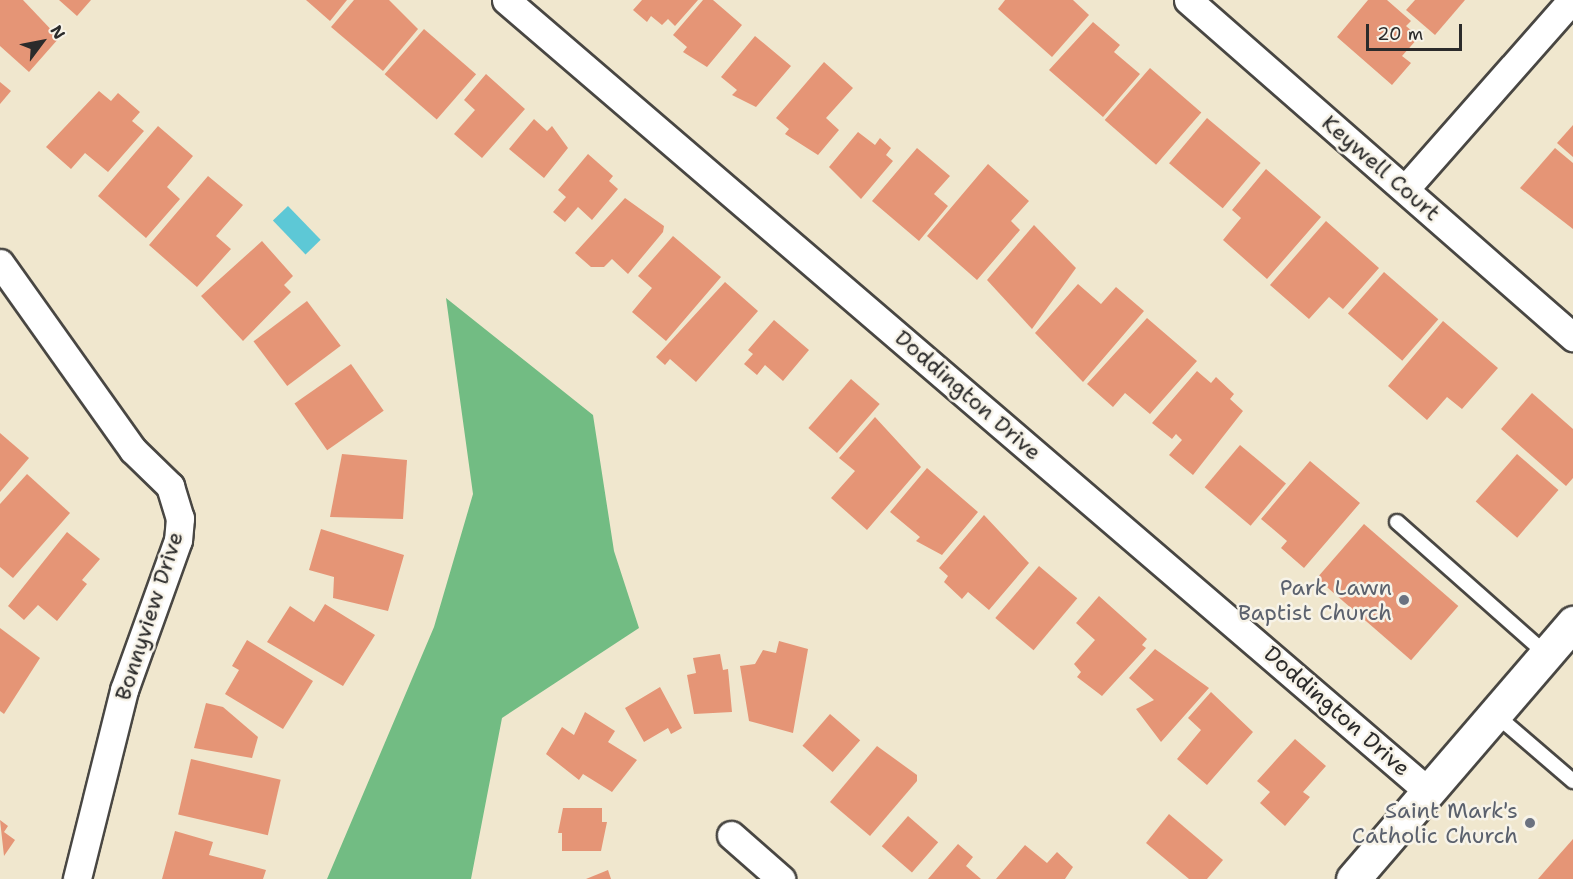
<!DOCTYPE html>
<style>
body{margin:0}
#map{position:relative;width:1573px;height:879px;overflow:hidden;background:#f0e7ce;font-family:"Shantell Sans",sans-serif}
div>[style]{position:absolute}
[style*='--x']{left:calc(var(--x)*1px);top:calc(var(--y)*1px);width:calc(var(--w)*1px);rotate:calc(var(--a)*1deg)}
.forest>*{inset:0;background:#72bc83}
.water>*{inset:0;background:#5dc8d6;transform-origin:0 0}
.building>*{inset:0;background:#e59576;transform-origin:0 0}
.roads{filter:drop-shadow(2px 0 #494743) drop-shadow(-2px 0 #494743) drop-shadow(0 2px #494743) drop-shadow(0 -2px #494743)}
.service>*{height:14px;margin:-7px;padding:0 7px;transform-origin:7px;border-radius:7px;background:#fff}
.minor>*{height:27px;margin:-13.5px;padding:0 13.5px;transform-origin:13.5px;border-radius:13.5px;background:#fff}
.tertiary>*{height:33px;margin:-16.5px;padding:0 16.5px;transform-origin:16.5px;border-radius:16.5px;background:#fff}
.dots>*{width:16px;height:16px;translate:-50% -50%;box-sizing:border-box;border:3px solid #f7f3e8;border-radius:50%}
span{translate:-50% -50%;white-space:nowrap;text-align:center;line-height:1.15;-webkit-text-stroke:5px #f7f3e8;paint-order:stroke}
.street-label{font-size:22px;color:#2b2b2b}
.worship-label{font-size:22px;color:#5b616d}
.right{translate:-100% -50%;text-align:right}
.north{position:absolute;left:12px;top:12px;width:60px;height:60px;-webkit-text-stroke:4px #f7f3e8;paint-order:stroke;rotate:58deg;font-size:16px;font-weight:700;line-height:24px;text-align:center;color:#2b2b2b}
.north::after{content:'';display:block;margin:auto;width:21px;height:27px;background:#2b2b2b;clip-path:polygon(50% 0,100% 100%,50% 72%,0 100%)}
.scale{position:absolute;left:1366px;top:24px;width:96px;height:27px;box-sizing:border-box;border:3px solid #2b2b2b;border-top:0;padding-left:8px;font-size:18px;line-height:21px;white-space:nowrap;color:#2b2b2b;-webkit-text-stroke:4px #f7f3e8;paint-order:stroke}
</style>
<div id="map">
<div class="forest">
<div style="clip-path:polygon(446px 298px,593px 415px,614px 551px,639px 628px,502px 718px,471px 879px,327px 879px,434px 627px,473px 494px)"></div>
</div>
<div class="water">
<div style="left:288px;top:206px;width:47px;height:21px;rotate:46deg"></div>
</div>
<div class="building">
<div style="clip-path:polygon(0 0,23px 0,59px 38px,29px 72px,0 46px)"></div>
<div style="clip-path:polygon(59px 0,91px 0,77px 16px)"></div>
<div style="clip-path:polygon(306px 0,347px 0,330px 21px)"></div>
<div style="clip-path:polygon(354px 0,389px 0,418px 29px,383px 71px,331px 27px)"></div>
<div style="clip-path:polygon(642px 0,698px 0,675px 26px,668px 19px,662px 25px,651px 16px,647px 22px,633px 10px)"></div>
<div style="clip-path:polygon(703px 0,713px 0,742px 25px,707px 67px,683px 52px,687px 47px,673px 35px)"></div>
<div style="clip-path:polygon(1005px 0,1073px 0,1089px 15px,1052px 57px,998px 9px)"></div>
<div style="clip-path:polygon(1368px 0,1387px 0,1411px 21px,1406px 26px,1419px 37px,1402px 56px,1411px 63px,1392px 85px,1337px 37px)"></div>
<div style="clip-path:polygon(1415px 0,1465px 0,1435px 35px,1406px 10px)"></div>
<div style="clip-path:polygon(1093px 22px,1120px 45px,1114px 52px,1140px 74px,1103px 117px,1049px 70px)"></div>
<div style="left:424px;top:29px;width:69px;height:60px;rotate:41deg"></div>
<div style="clip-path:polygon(755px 36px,791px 66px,756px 107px,732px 95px,737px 90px,721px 77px)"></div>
<div style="clip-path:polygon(824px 62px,853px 88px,826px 118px,839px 130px,818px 155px,785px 134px,789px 129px,776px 118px)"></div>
<div style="left:1150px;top:68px;width:68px;height:69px;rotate:41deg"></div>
<div style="clip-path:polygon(486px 74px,525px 109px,482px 158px,454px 134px,475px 110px,464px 100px)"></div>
<div style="clip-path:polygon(0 82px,11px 91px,0 104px)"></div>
<div style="clip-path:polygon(99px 91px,111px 101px,118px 93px,140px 112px,132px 121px,144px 131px,108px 172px,85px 153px,71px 169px,46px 147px)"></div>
<div style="left:1207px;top:118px;width:70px;height:59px;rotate:40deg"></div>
<div style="clip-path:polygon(534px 119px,547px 131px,552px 126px,568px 148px,544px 178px,509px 149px)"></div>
<div style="clip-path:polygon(1573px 125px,1573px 157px,1557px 143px)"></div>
<div style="clip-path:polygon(158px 126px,193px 156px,167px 187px,180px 199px,146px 238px,98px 196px)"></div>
<div style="clip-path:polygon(858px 132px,875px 145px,880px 138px,891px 148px,886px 155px,893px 161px,861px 199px,829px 167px)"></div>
<div style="clip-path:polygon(917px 148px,950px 176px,934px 194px,948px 206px,919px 241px,872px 201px)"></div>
<div style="clip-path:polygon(1555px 148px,1573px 163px,1573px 229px,1520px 188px)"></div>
<div style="clip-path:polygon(588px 154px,613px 176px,609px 181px,618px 189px,592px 220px,578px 207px,565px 222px,553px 212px,566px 197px,558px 190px)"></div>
<div style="clip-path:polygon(988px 164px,1029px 201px,1011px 221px,1020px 230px,977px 280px,927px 236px)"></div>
<div style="clip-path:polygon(1266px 169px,1321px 217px,1267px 279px,1223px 240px,1241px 218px,1232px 210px)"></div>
<div style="clip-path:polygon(208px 176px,243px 205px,216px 236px,231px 249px,197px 287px,149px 245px)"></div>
<div style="clip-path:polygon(625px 198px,664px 226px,663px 232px,628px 274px,612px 259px,604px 267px,591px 267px,575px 253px)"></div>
<div style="clip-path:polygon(1326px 221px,1379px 268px,1343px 309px,1329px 297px,1309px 319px,1270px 285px)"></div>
<div style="clip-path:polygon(1034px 225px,1076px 268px,1032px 329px,987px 280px)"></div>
<div style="clip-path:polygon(673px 236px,721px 277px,666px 341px,632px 312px,652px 288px,638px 276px)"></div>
<div style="clip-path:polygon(262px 241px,293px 276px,284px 285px,291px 292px,243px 341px,201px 296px)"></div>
<div style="left:1384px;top:272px;width:72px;height:55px;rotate:41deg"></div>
<div style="clip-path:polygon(725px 282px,758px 311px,696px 382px,670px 359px,665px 365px,656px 357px)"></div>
<div style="clip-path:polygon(1078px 284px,1101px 304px,1116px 287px,1144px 311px,1083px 382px,1035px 333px)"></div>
<div style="left:307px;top:301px;width:56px;height:67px;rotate:53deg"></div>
<div style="clip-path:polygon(1147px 318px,1197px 361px,1150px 414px,1125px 393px,1113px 407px,1087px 384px)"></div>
<div style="clip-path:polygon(774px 320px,809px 350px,783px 381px,765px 365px,757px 375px,744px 364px,753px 354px,748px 350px)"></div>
<div style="clip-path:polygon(1443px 321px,1498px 368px,1462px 409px,1447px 397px,1427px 420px,1388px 386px)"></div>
<div style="left:351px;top:364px;width:57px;height:69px;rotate:55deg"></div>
<div style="clip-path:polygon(1197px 371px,1211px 383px,1216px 377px,1234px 394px,1230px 399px,1243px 411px,1193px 475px,1169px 455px,1182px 440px,1176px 434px,1172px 439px,1152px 423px)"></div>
<div style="left:851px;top:379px;width:38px;height:65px;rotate:41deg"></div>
<div style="clip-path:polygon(1532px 393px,1573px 429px,1573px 478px,1566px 486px,1501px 429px)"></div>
<div style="clip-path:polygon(875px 417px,921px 467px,867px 530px,831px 498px,855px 471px,839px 458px)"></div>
<div style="clip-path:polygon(0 433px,29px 458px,0 492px)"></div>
<div style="left:1240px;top:445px;width:60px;height:55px;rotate:40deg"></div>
<div style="clip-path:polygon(342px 454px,407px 460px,403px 519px,330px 517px)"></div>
<div style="left:1517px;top:454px;width:55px;height:63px;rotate:41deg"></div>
<div style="clip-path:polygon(1310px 461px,1360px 503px,1304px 568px,1281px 548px,1287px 541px,1261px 519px)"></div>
<div style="clip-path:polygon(927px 468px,978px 512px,942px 555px,916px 541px,920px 537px,890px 512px)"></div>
<div style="clip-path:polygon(27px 474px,70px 513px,13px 578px,0 567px,0 504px)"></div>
<div style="clip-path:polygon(984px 515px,1029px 563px,989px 610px,968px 592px,962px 599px,944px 582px,948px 576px,939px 568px)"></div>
<div style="left:1364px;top:524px;width:125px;height:72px;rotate:41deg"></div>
<div style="clip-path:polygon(321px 529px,404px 555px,388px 611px,333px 598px,334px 577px,309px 570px)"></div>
<div style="clip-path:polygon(67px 532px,100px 559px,82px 580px,87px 584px,57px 621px,38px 605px,24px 620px,8px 606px)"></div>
<div style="left:1039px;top:566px;width:50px;height:68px;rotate:40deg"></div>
<div style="clip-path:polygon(1099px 596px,1147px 639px,1142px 645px,1146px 648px,1102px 696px,1077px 677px,1081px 672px,1074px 664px,1095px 640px,1076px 623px)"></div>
<div style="clip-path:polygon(325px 604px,375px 635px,343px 686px,267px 642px,290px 606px,314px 622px)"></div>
<div style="clip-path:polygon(0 628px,40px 658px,4px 714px,0 711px)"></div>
<div style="clip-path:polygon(247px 640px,313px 681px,283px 729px,225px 694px,239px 670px,232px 666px)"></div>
<div style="clip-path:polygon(779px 641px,808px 649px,793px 733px,749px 721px,740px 666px,755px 664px,763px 650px,776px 653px)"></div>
<div style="clip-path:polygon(1155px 649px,1209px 688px,1161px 742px,1136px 709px,1154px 700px,1129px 678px)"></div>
<div style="clip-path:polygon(720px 654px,723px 670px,728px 669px,732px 712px,694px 714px,687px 675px,696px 673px,693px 658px)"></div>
<div style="clip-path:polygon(660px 687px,682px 728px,671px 734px,668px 728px,644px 742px,625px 708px)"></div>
<div style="clip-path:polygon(1211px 692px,1253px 732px,1207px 785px,1177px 759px,1201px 730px,1188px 718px)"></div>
<div style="clip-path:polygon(206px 703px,223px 707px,258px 737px,252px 758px,194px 748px)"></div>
<div style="clip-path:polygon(585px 712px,615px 731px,608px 742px,637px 760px,612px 792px,583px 774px,579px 780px,546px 754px,562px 727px,574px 735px)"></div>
<div style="left:830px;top:714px;width:40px;height:42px;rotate:41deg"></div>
<div style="clip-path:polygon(1295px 739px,1326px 766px,1303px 792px,1310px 797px,1285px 826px,1260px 803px,1270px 792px,1257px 781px)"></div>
<div style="clip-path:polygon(877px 746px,917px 775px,917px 781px,870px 836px,830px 802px)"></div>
<div style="left:191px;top:759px;width:92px;height:57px;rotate:13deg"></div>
<div style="clip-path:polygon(563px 808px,602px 808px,602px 822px,607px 822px,601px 851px,562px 851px,562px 833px,558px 833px)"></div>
<div style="clip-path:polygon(1169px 814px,1223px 860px,1207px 879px,1189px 879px,1146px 843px)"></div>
<div style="left:908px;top:816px;width:40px;height:40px;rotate:41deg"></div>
<div style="clip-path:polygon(0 820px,8px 826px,4px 832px,15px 840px,4px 856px)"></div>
<div style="clip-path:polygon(175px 831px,213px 842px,209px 855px,266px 870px,263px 879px,162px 879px)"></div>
<div style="clip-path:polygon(1573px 839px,1573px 879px,1538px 879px,1558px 856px)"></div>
<div style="clip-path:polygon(958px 844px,973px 857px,966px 866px,981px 879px,928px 879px)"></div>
<div style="clip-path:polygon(1025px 845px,1047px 863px,1057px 852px,1073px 867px,1065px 879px,996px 879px)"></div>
<div style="clip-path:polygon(608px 870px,611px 879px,586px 879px)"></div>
</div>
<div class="roads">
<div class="service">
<div style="--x:1397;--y:522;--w:199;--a:41.5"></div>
<div style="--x:1495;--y:714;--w:103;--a:40.7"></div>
</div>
<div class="minor">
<div style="--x:506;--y:0;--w:1215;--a:40.63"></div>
<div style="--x:1188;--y:0;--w:512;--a:41.2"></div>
<div style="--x:1406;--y:188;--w:251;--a:-48.6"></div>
<div style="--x:0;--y:263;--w:229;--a:54.6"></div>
<div style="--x:133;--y:450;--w:52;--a:44.2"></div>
<div style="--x:170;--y:486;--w:34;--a:73"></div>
<div style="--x:180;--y:518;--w:22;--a:95"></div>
<div style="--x:178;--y:540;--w:159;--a:109.8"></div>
<div style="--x:124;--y:690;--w:195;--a:104"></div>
<div style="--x:731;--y:835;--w:67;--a:41.3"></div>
</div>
<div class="tertiary">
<div style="--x:1353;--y:879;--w:338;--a:-49.3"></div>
</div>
</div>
<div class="dots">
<div style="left:1404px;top:600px;background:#6b7280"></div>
<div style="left:1530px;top:823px;background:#6b7280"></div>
</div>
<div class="street-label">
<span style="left:1381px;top:168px;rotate:41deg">Keywell Court</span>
<span style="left:968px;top:395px;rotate:41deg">Doddington Drive</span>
<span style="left:149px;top:616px;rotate:-72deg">Bonnyview Drive</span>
<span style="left:1337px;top:711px;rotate:41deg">Doddington Drive</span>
</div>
<div class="worship-label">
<span class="right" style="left:1392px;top:600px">Park Lawn<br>Baptist Church</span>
<span class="right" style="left:1518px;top:823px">Saint Mark's<br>Catholic Church</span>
</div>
<div class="north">N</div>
<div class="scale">20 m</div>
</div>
